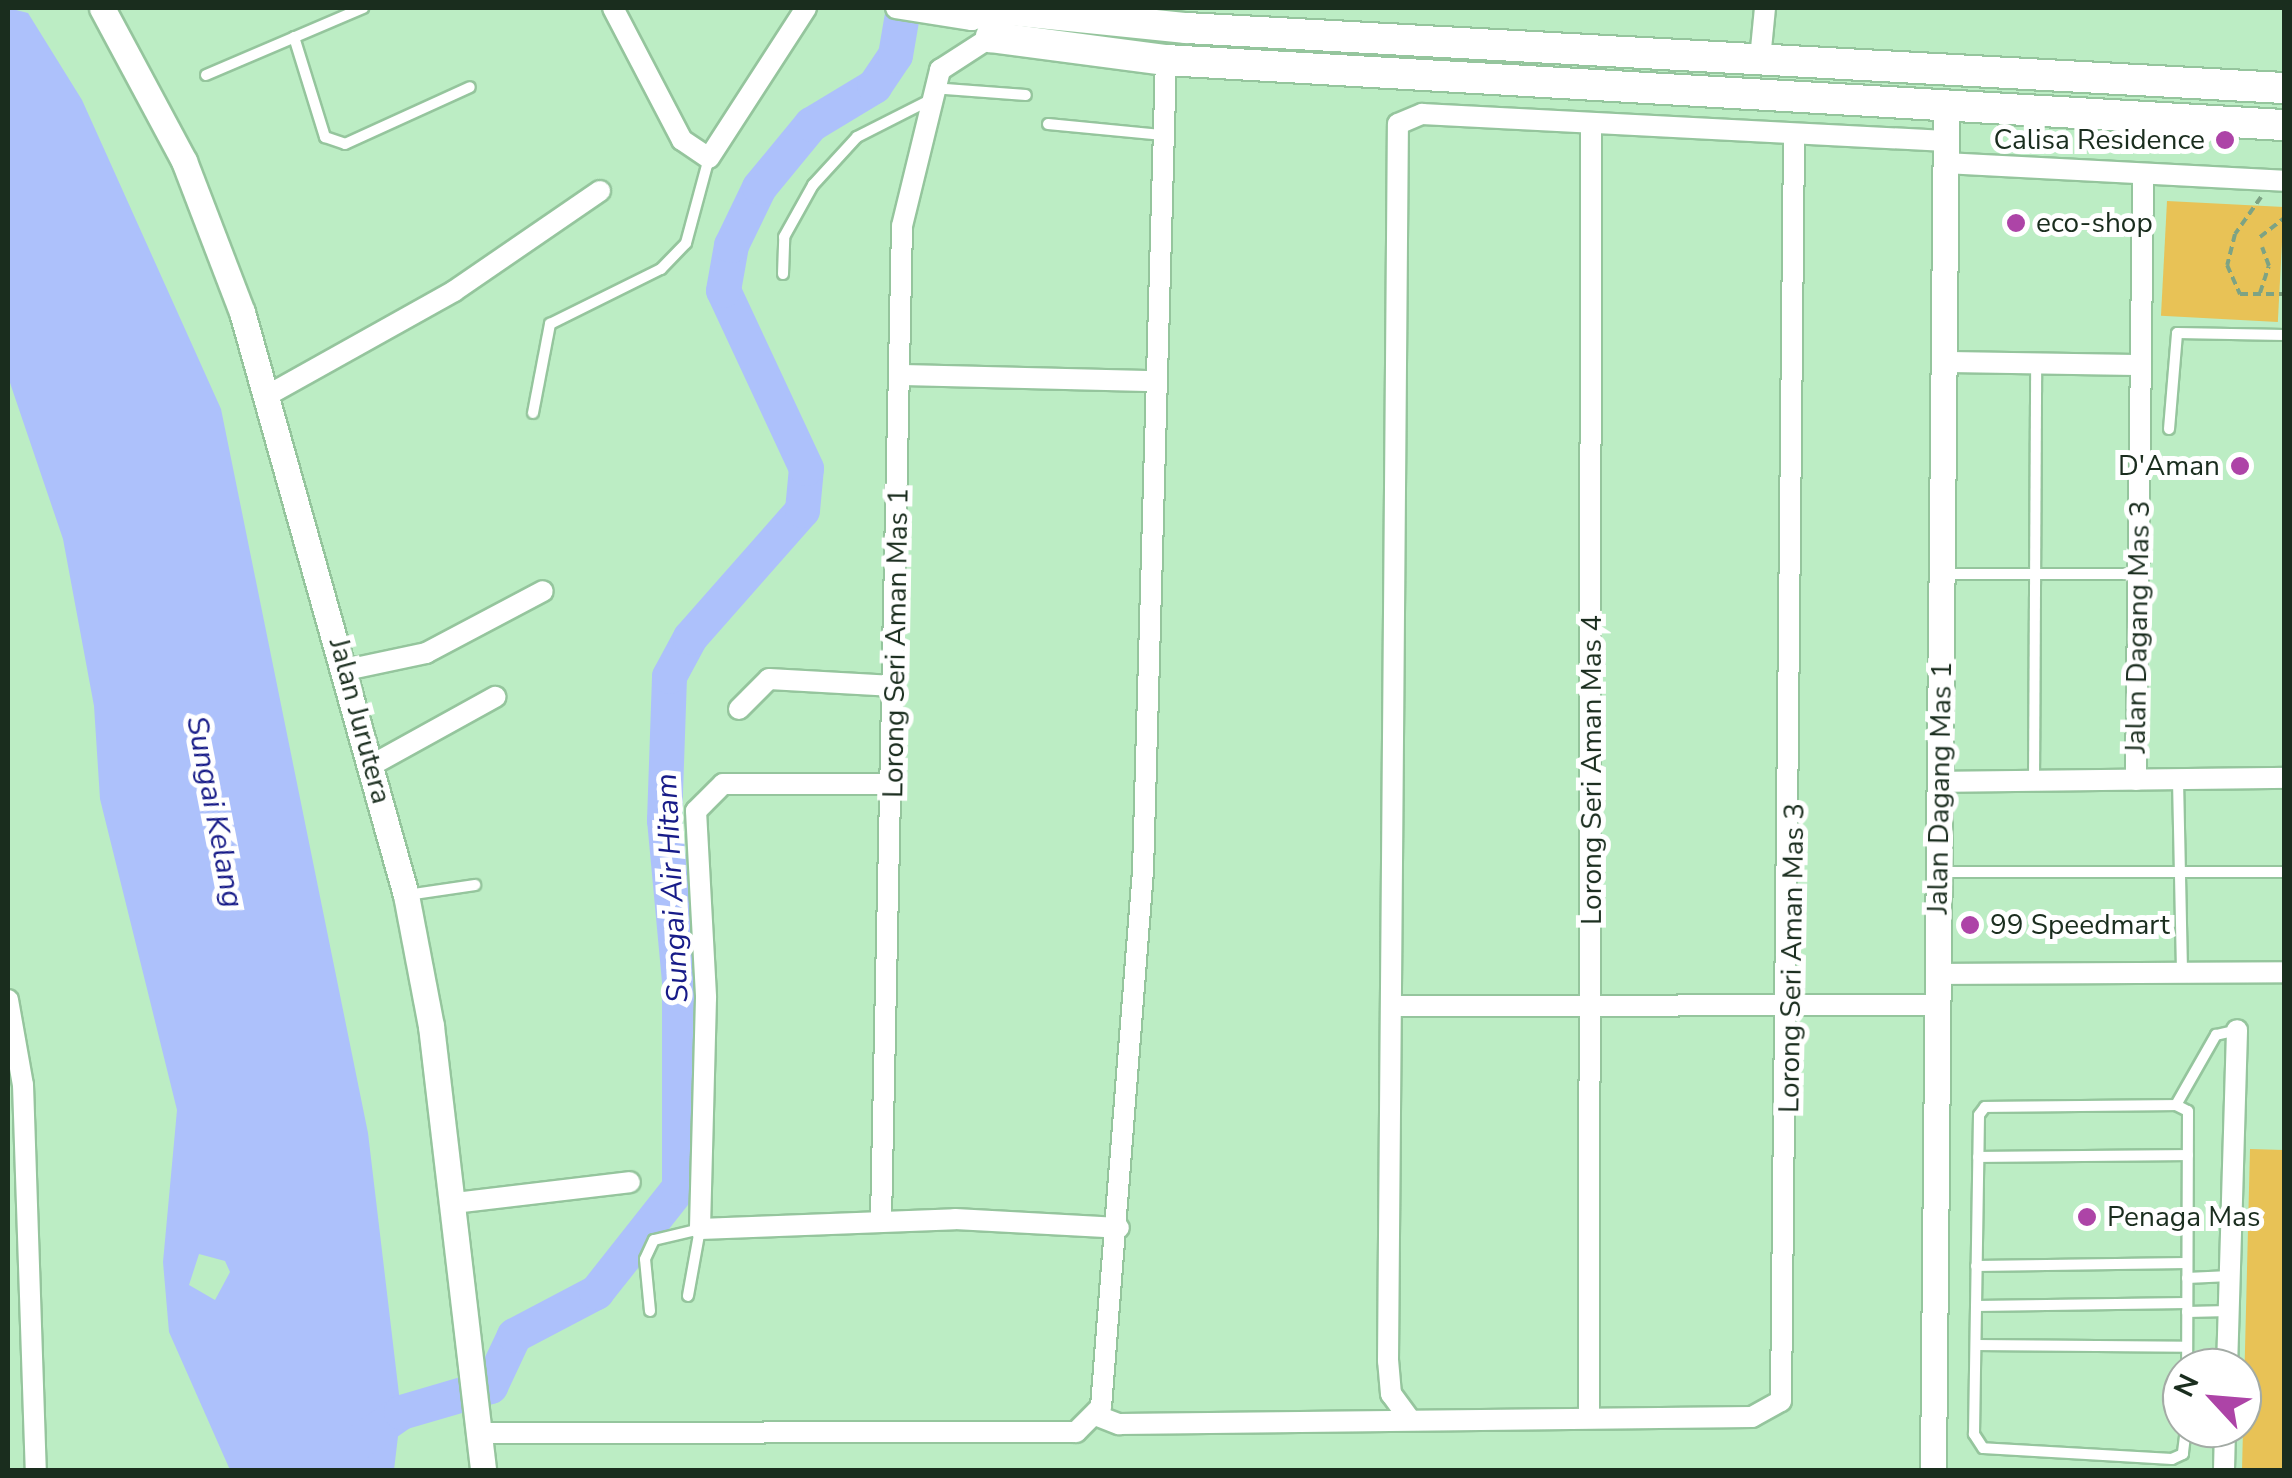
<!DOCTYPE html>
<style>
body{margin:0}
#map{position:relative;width:2292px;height:1478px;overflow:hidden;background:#bcedc4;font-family:"Nunito Sans",sans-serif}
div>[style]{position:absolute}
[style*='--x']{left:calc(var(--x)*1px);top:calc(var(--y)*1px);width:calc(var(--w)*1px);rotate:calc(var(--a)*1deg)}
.green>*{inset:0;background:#e8c256;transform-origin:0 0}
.water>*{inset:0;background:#adc1fb}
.river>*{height:35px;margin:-17.5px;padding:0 17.5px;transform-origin:17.5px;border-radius:17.5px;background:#adc1fb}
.path>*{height:4px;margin-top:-2px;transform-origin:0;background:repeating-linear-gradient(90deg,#7da384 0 8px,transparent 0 13px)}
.roads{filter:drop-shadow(2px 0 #95c59d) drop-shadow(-2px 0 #95c59d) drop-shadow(0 2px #95c59d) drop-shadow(0 -2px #95c59d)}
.service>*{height:10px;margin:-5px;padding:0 5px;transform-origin:5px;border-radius:5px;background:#fff}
.minor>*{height:20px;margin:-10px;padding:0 10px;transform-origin:10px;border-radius:10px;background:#fff}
.tertiary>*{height:25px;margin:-12.5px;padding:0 12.5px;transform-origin:12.5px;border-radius:12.5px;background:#fff}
.secondary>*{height:30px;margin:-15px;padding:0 15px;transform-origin:15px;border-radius:15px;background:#fff}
.dots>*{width:28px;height:28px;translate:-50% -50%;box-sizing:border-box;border:5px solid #fff;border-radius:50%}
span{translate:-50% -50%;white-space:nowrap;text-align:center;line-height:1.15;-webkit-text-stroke:10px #fff;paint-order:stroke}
.poi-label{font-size:28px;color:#1a2d1e}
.right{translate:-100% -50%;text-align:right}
.left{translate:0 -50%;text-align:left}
.street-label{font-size:28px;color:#1a2d1e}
.water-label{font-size:30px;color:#171b88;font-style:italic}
.frame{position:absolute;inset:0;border:10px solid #1a2d1e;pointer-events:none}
.north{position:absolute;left:2162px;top:1348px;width:100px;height:100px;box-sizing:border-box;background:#fff;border:2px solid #a3aba5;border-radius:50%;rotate:296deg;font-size:28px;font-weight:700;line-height:40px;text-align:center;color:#1a2d1e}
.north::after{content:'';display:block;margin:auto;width:35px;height:45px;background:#ad44a7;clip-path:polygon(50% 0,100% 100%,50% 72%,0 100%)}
</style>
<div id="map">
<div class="green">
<div style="left:2167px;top:201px;width:117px;height:115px;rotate:3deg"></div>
<div style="clip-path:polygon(2250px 1149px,2284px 1150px,2284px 1470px,2242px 1470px)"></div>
</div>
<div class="water">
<div style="clip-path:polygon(evenodd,8px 8px,28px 13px,82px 100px,221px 409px,368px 1133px,401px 1411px,394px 1470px,230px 1470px,169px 1332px,163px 1262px,177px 1110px,100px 799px,94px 706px,63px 539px,8px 377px,8px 8px,199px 1254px,225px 1261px,230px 1272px,215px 1300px,189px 1285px,199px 1254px)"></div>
</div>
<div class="river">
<div style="--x:318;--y:1470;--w:101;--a:-34.9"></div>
<div style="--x:401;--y:1412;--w:93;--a:-16.3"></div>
<div style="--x:490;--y:1386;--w:56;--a:-64.8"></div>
<div style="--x:514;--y:1335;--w:93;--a:-27.7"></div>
<div style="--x:596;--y:1292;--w:134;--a:-51.7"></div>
<div style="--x:679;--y:1187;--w:206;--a:-90"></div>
<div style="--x:679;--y:981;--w:162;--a:-95.3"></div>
<div style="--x:664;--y:820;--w:144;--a:-88"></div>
<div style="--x:669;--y:676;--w:44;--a:-61.7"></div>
<div style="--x:690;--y:637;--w:169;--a:-48.6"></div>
<div style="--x:802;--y:510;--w:42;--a:-84.6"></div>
<div style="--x:806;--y:468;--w:196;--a:-115"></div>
<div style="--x:723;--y:290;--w:46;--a:-79.9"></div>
<div style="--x:731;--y:245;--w:64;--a:-64.2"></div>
<div style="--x:759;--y:187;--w:82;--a:-50.5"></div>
<div style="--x:811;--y:124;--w:74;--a:-31.1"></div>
<div style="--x:874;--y:86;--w:37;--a:-56"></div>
<div style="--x:895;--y:55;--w:48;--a:-80.3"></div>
</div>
<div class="path">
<div style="--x:2261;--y:197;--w:45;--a:125.1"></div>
<div style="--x:2235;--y:234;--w:32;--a:104"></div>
<div style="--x:2227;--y:265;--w:32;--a:66"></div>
<div style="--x:2240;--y:294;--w:44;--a:0"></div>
<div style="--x:2260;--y:237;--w:31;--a:-38"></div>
<div style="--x:2260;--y:293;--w:28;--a:-72"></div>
<div style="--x:2269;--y:266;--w:20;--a:-110"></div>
</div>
<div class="roads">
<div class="service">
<div style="--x:294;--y:37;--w:105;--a:72.8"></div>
<div style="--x:325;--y:137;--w:21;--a:19"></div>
<div style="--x:345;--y:144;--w:137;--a:-24.5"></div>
<div style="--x:206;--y:75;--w:171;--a:-23.1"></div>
<div style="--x:932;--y:88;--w:94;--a:4.3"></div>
<div style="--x:1048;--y:124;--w:116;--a:5.5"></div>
<div style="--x:783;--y:274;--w:37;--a:-88"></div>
<div style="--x:784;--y:237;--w:60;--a:-60.9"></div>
<div style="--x:813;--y:185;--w:65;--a:-47.5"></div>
<div style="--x:857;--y:137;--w:82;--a:-26.9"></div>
<div style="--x:533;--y:413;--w:91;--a:-79.2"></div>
<div style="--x:550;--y:324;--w:124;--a:-26.4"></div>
<div style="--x:661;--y:269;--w:36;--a:-46"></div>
<div style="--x:686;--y:243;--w:88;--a:-74.9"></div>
<div style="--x:2169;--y:429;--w:96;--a:-85.2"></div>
<div style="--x:2177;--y:333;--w:107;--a:1.1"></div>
<div style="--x:1943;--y:574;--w:195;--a:0"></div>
<div style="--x:2178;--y:780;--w:192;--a:88.8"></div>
<div style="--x:2034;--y:781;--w:417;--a:-89.7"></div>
<div style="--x:1940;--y:872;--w:344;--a:0"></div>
<div style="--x:407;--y:895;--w:69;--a:-8.4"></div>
<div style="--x:2176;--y:1105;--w:13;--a:27"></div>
<div style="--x:2188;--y:1111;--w:257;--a:90.2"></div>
<div style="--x:1978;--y:1157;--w:210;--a:-0.5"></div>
<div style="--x:1976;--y:1266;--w:211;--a:-0.8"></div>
<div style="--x:2187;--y:1278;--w:43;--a:-2.7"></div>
<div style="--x:1976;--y:1306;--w:211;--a:-0.8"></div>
<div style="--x:650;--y:1311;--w:52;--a:-95.5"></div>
<div style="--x:645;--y:1259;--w:21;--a:-65"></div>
<div style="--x:654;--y:1240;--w:47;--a:-13.4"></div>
<div style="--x:700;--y:1229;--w:68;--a:100.2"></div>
<div style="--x:2187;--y:1312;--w:42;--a:-1.4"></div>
<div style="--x:1976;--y:1345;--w:211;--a:0.5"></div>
<div style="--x:2186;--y:1428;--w:26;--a:97"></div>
<div style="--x:2183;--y:1454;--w:12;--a:156"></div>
<div style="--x:2172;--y:1459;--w:189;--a:-176.7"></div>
<div style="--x:1983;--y:1448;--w:17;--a:-123"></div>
<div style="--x:1974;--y:1434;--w:319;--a:-89.1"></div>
<div style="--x:1979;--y:1115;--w:10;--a:-53"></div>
<div style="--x:1985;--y:1107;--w:191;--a:-0.6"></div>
<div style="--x:2176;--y:1105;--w:81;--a:-60.3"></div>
<div style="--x:2216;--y:1035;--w:22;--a:-13"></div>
</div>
<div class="minor">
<div style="--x:613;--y:8;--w:149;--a:62.4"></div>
<div style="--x:682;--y:140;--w:32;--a:34"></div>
<div style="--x:709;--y:158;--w:179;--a:-57.1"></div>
<div style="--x:896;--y:8;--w:77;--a:9"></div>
<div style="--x:972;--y:20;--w:31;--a:-21"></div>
<div style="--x:1760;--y:59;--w:51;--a:-84.4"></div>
<div style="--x:1945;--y:163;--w:339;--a:3"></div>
<div style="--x:1944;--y:362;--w:197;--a:0.9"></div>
<div style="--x:903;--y:375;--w:254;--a:1.4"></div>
<div style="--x:270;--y:394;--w:211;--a:-29.2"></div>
<div style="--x:454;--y:291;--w:177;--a:-34.4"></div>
<div style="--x:346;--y:670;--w:82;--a:-12"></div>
<div style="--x:426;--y:653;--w:132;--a:-27.9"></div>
<div style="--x:739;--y:709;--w:42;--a:-45"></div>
<div style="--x:769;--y:679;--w:125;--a:3.2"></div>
<div style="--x:372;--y:765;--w:141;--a:-28.9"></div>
<div style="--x:2136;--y:780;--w:606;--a:-89.34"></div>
<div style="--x:1940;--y:782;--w:344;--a:-0.7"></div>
<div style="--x:892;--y:784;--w:169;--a:180"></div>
<div style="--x:723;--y:784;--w:38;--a:135"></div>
<div style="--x:696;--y:811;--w:187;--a:86.9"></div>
<div style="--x:706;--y:998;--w:231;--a:91.5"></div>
<div style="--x:700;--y:1229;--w:255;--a:-2.2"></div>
<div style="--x:955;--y:1219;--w:164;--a:3.1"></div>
<div style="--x:1938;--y:974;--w:346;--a:-0.3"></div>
<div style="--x:8;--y:1000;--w:86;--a:80"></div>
<div style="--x:23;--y:1085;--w:385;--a:88.1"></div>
<div style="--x:1392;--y:1006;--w:546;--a:-0.1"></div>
<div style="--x:455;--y:1203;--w:176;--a:-6.8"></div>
<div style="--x:881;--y:1220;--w:994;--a:-88.79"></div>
<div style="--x:902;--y:226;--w:161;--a:-76.3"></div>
<div style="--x:940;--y:70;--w:61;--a:-32.9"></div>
<div style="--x:2227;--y:1368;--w:338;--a:-88.3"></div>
<div style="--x:1589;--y:1414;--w:1289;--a:-89.91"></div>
<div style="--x:1095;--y:1415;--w:26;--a:21"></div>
<div style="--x:1119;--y:1424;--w:633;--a:-0.63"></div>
<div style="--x:1752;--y:1417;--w:33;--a:-29"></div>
<div style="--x:1781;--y:1401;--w:1263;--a:-89.41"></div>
<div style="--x:1408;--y:1417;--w:29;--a:-126"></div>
<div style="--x:1391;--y:1394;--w:33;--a:-95"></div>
<div style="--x:1388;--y:1361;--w:1237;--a:-89.54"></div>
<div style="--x:1398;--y:124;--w:26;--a:-23"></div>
<div style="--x:1422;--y:114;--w:525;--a:2.95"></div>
<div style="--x:478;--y:1433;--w:598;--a:-0.1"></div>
<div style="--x:1076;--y:1432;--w:35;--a:-45"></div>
<div style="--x:1101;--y:1407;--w:538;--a:-85.52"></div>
<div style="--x:1143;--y:871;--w:811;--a:-88.38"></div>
<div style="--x:2224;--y:1470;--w:42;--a:-88.6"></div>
</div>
<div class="tertiary">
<div style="--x:102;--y:8;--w:174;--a:61.8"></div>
<div style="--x:184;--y:161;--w:162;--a:69"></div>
<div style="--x:242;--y:312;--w:606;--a:74.29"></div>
<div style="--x:406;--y:895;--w:133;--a:79.2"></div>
<div style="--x:431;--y:1026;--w:447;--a:83.3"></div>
<div style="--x:1933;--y:1470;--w:1365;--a:-89.45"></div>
</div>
<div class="secondary">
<div style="--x:1001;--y:8;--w:31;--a:109"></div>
<div style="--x:991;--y:37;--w:177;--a:7.5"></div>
<div style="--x:1166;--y:60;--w:1120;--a:3.33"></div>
<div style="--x:1001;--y:9;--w:186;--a:5.9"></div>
<div style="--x:1186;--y:28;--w:1100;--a:3.13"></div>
</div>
</div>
<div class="dots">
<div style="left:2225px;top:140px;background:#ad44a7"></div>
<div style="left:2016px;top:223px;background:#ad44a7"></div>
<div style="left:2240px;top:466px;background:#ad44a7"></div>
<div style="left:1970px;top:925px;background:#ad44a7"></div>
<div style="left:2087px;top:1217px;background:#ad44a7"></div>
</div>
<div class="poi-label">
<span class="right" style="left:2205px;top:140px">Calisa Residence</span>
<span class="left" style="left:2036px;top:223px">eco-shop</span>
<span class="right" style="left:2220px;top:466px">D'Aman</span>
<span class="left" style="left:1990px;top:925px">99 Speedmart</span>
<span class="left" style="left:2107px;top:1217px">Penaga Mas</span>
</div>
<div class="street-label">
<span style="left:2138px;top:627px;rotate:-89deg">Jalan Dagang Mas 3</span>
<span style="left:896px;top:643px;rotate:-89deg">Lorong Seri Aman Mas 1</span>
<span style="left:360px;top:721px;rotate:75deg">Jalan Jurutera</span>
<span style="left:1592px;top:770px;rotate:-90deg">Lorong Seri Aman Mas 4</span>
<span style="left:1940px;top:788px;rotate:-89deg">Jalan Dagang Mas 1</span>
<span style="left:1792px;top:958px;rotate:-89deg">Lorong Seri Aman Mas 3</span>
</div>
<div class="water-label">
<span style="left:214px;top:812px;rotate:79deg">Sungai Kelang</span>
<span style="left:673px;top:888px;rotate:-93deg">Sungai Air Hitam</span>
</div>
<div class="frame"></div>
<div class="north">N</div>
</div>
